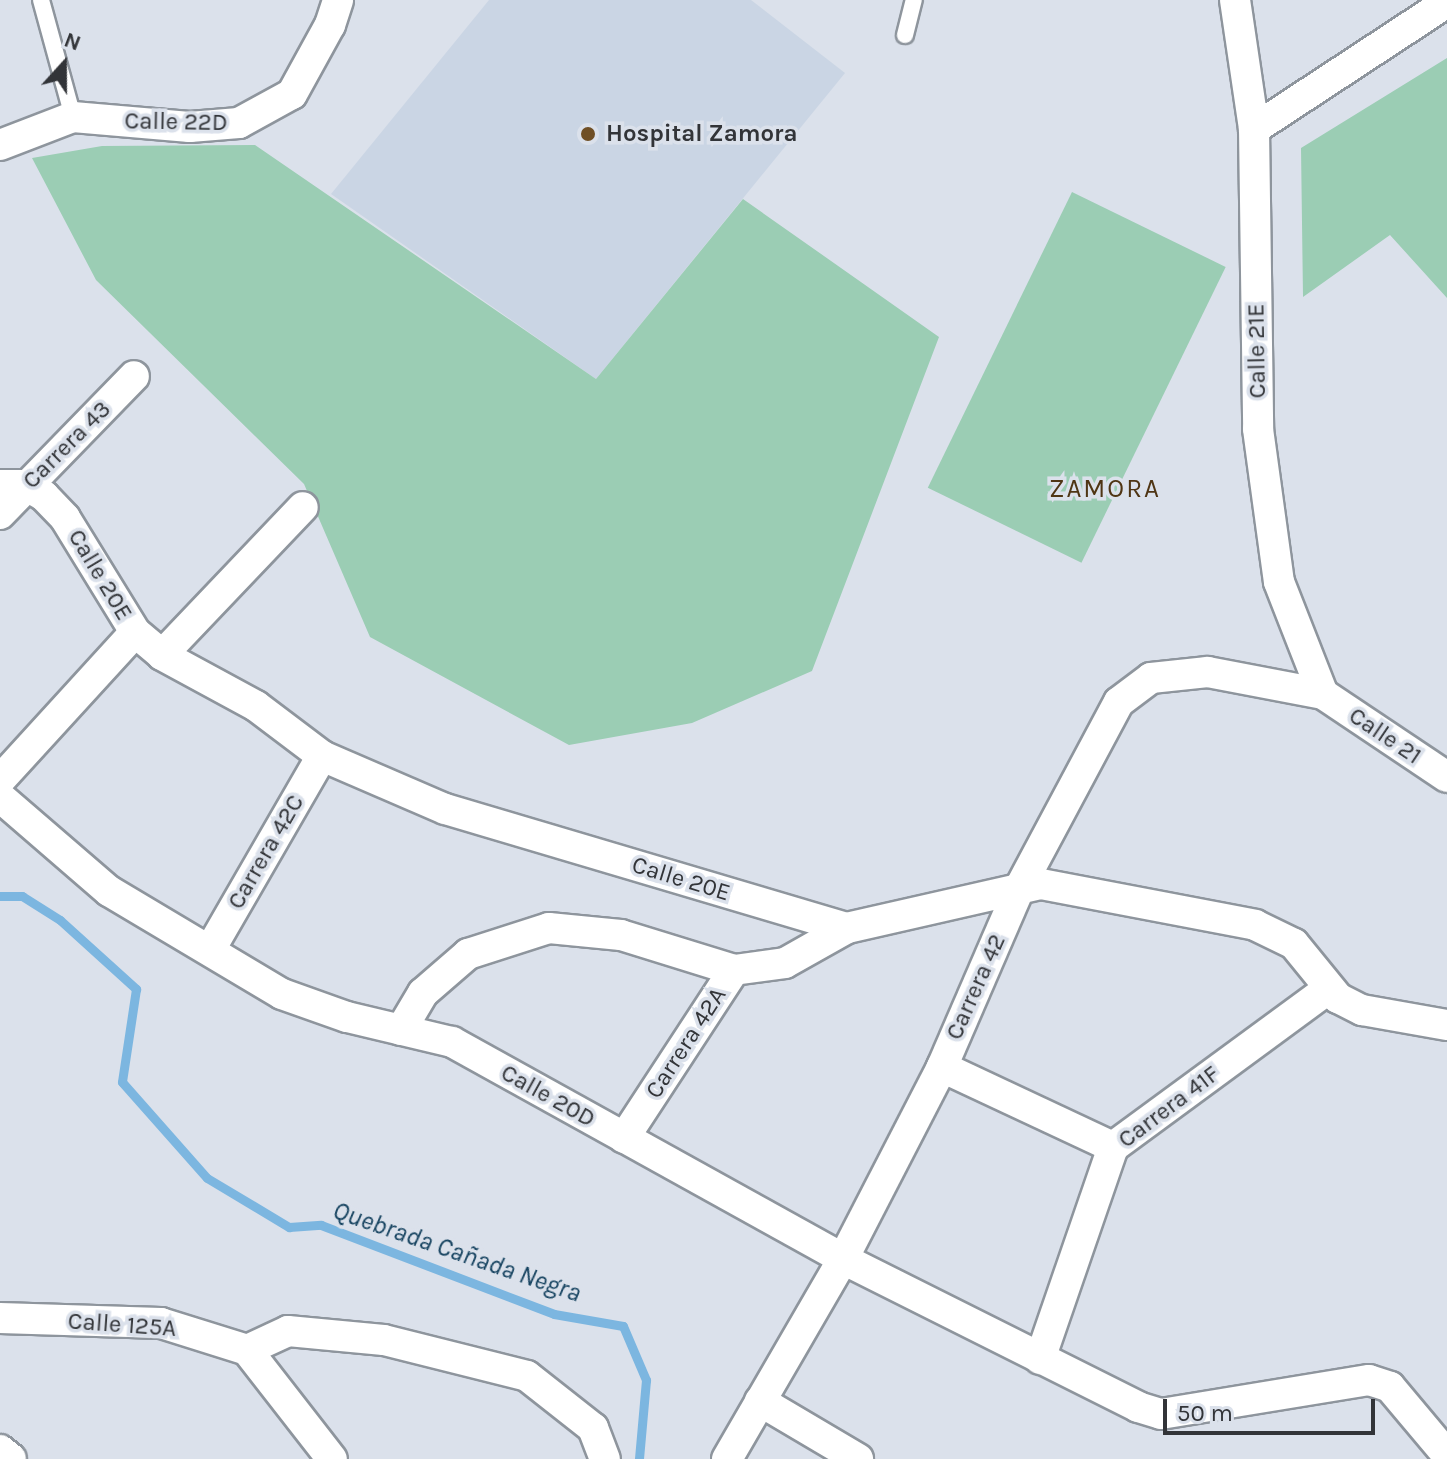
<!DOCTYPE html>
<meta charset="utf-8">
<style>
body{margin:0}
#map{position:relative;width:1447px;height:1459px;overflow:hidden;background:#dbe1eb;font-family:Karla,sans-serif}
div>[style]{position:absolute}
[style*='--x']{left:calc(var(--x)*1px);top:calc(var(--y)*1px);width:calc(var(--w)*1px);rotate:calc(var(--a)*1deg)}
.built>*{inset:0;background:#cad5e4}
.green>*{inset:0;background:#9bcdb4;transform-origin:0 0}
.stream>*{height:9px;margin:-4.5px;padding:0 4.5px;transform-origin:4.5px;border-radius:4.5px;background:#7cb6e0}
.roads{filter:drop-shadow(2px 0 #8e959d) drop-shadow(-2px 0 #8e959d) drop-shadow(0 2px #8e959d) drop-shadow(0 -2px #8e959d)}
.service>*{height:16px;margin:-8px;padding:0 8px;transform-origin:8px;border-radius:8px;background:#fff}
.minor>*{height:30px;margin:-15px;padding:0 15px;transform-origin:15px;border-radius:15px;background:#fff}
.dots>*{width:22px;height:22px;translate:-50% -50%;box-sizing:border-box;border:4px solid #dbe1eb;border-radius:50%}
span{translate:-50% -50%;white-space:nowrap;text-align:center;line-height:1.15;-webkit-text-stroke:7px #dbe1eb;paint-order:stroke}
.street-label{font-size:24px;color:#323438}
.poi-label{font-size:24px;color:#323438;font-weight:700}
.left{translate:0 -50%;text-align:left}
.neighbourhood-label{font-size:26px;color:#4f3514;letter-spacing:2px}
.water-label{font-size:26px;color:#164360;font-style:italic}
.north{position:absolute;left:24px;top:24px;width:80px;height:80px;-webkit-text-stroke:6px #dbe1eb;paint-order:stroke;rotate:21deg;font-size:22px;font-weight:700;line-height:32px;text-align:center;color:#323438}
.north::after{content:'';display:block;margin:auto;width:28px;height:36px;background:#323438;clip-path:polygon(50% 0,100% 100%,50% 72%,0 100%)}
.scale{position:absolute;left:1163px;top:1399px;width:212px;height:36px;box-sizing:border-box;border:4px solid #323438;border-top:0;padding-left:10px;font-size:24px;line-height:28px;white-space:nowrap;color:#323438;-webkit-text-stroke:6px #dbe1eb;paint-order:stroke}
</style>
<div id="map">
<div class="built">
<div style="clip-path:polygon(489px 0,751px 0,845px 73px,596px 379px,331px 194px)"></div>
</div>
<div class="green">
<div style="clip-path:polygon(1447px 58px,1447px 298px,1390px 235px,1303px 297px,1301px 148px)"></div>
<div style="clip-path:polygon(255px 145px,596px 379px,743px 199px,939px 337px,812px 671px,692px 723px,569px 745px,370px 637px,304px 484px,96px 280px,32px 158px,102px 146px)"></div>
<div style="left:1072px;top:192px;width:171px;height:329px;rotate:26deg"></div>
</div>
<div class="stream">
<div style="--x:0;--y:896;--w:22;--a:0"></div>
<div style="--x:22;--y:896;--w:45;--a:32.3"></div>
<div style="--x:60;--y:920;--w:103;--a:42.2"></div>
<div style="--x:136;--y:989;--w:94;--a:98.6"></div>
<div style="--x:122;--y:1082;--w:128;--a:48.5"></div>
<div style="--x:207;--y:1178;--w:96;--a:30.9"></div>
<div style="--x:289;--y:1227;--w:32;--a:-4"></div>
<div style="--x:321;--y:1225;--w:249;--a:20.9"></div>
<div style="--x:554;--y:1314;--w:70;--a:9.9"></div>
<div style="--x:623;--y:1326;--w:59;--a:66.9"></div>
<div style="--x:646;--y:1380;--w:79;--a:95.1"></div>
</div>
<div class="roads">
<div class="service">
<div style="--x:41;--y:0;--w:121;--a:74.7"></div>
<div style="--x:905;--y:35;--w:36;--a:-76"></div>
</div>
<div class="minor">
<div style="--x:1235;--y:0;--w:130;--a:81.6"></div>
<div style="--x:1254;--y:129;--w:300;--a:89.2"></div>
<div style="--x:1258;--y:429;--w:154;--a:82.2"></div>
<div style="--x:1279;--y:582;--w:120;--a:68.6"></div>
<div style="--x:1254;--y:129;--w:231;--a:-33.3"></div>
<div style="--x:0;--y:145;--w:78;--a:-21"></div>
<div style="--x:73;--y:117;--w:117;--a:4.9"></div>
<div style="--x:190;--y:127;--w:49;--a:-4.7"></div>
<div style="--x:239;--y:123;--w:60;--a:-28.7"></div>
<div style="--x:292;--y:94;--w:79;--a:-61.2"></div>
<div style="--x:330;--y:25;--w:26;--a:-72"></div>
<div style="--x:0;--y:485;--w:25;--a:0"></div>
<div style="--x:25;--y:485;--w:22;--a:30"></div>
<div style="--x:44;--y:496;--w:30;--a:46"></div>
<div style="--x:65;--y:518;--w:134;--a:58.4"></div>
<div style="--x:135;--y:632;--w:35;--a:40"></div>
<div style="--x:162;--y:655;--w:107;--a:28.5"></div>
<div style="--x:256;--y:706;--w:83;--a:37.1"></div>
<div style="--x:322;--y:756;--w:134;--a:23.3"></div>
<div style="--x:445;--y:809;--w:419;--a:16.5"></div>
<div style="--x:847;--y:928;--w:199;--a:-12.8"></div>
<div style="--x:1041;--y:884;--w:218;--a:10.8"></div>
<div style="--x:1255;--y:925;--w:43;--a:26"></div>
<div style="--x:1294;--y:944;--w:70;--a:50.8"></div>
<div style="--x:1338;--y:998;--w:27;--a:27"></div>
<div style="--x:1362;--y:1010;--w:86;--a:10"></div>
<div style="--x:0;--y:514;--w:192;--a:-45.8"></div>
<div style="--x:162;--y:655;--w:204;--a:-46.4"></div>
<div style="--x:0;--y:780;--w:200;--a:-47.6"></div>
<div style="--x:0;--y:797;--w:144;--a:40.8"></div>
<div style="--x:109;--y:891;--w:201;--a:30.8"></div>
<div style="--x:282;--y:994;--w:69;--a:19.5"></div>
<div style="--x:347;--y:1017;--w:108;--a:13.4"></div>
<div style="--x:452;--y:1042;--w:447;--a:29"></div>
<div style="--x:843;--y:1259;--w:330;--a:26.6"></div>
<div style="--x:1138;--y:1407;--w:24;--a:17"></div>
<div style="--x:1161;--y:1414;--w:211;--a:-9.3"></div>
<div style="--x:1369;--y:1380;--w:22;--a:18"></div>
<div style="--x:1390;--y:1387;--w:89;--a:50"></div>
<div style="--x:211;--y:948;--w:222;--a:-60"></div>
<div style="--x:401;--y:1030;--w:43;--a:-59.3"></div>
<div style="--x:423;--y:993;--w:60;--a:-40.9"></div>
<div style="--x:468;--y:954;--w:85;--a:-17.8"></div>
<div style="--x:549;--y:928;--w:72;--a:5.6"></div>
<div style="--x:621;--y:935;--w:118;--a:17.2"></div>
<div style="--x:942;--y:1067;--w:189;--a:25.1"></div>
<div style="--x:624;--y:1138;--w:201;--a:-56.8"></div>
<div style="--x:734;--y:970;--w:51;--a:-7.8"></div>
<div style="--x:785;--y:963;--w:71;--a:-29.4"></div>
<div style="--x:0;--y:1318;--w:161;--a:1.8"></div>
<div style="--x:161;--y:1323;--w:90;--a:17.4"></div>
<div style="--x:247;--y:1350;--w:138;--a:52.1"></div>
<div style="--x:247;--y:1350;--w:45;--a:-24.9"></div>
<div style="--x:288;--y:1331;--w:96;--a:5.4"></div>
<div style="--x:384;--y:1340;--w:147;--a:14.1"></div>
<div style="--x:527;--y:1376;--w:84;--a:38.2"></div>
<div style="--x:593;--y:1428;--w:33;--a:69"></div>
<div style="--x:1040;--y:1359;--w:224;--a:-71"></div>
<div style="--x:1113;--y:1147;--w:265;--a:-36.3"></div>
<div style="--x:760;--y:1401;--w:114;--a:30.6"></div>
<div style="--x:0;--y:1450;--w:14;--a:39"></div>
<div style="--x:727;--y:1459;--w:231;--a:-59.9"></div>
<div style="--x:843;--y:1259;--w:216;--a:-62.7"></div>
<div style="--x:942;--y:1067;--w:194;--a:-66.6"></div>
<div style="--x:1019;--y:889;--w:212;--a:-61.9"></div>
<div style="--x:1119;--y:702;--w:40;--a:-37"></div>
<div style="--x:1151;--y:678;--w:57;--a:-6"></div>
<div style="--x:1208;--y:672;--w:117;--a:10.8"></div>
<div style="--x:1323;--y:694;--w:149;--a:33.8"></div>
</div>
</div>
<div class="dots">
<div style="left:588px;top:134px;background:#6f4f25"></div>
</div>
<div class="street-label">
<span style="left:176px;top:122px;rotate:1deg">Calle 22D</span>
<span style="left:1257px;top:351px;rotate:-91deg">Calle 21E</span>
<span style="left:67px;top:445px;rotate:-45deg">Carrera 43</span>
<span style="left:100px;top:575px;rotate:59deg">Calle 20E</span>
<span style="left:1385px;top:736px;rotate:34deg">Calle 21</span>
<span style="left:266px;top:852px;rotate:-60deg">Carrera 42C</span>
<span style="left:681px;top:879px;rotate:17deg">Calle 20E</span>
<span style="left:976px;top:987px;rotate:-66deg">Carrera 42</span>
<span style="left:686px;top:1043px;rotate:-57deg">Carrera 42A</span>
<span style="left:548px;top:1096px;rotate:29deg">Calle 20D</span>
<span style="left:1169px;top:1107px;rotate:-37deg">Carrera 41F</span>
<span style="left:122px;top:1325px;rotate:4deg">Calle 125A</span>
</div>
<div class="poi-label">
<span class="left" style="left:606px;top:134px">Hospital Zamora</span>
</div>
<div class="neighbourhood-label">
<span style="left:1105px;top:489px">ZAMORA</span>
</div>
<div class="water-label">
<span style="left:457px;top:1252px;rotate:19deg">Quebrada Cañada Negra</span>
</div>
<div class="north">N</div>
<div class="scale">50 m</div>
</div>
